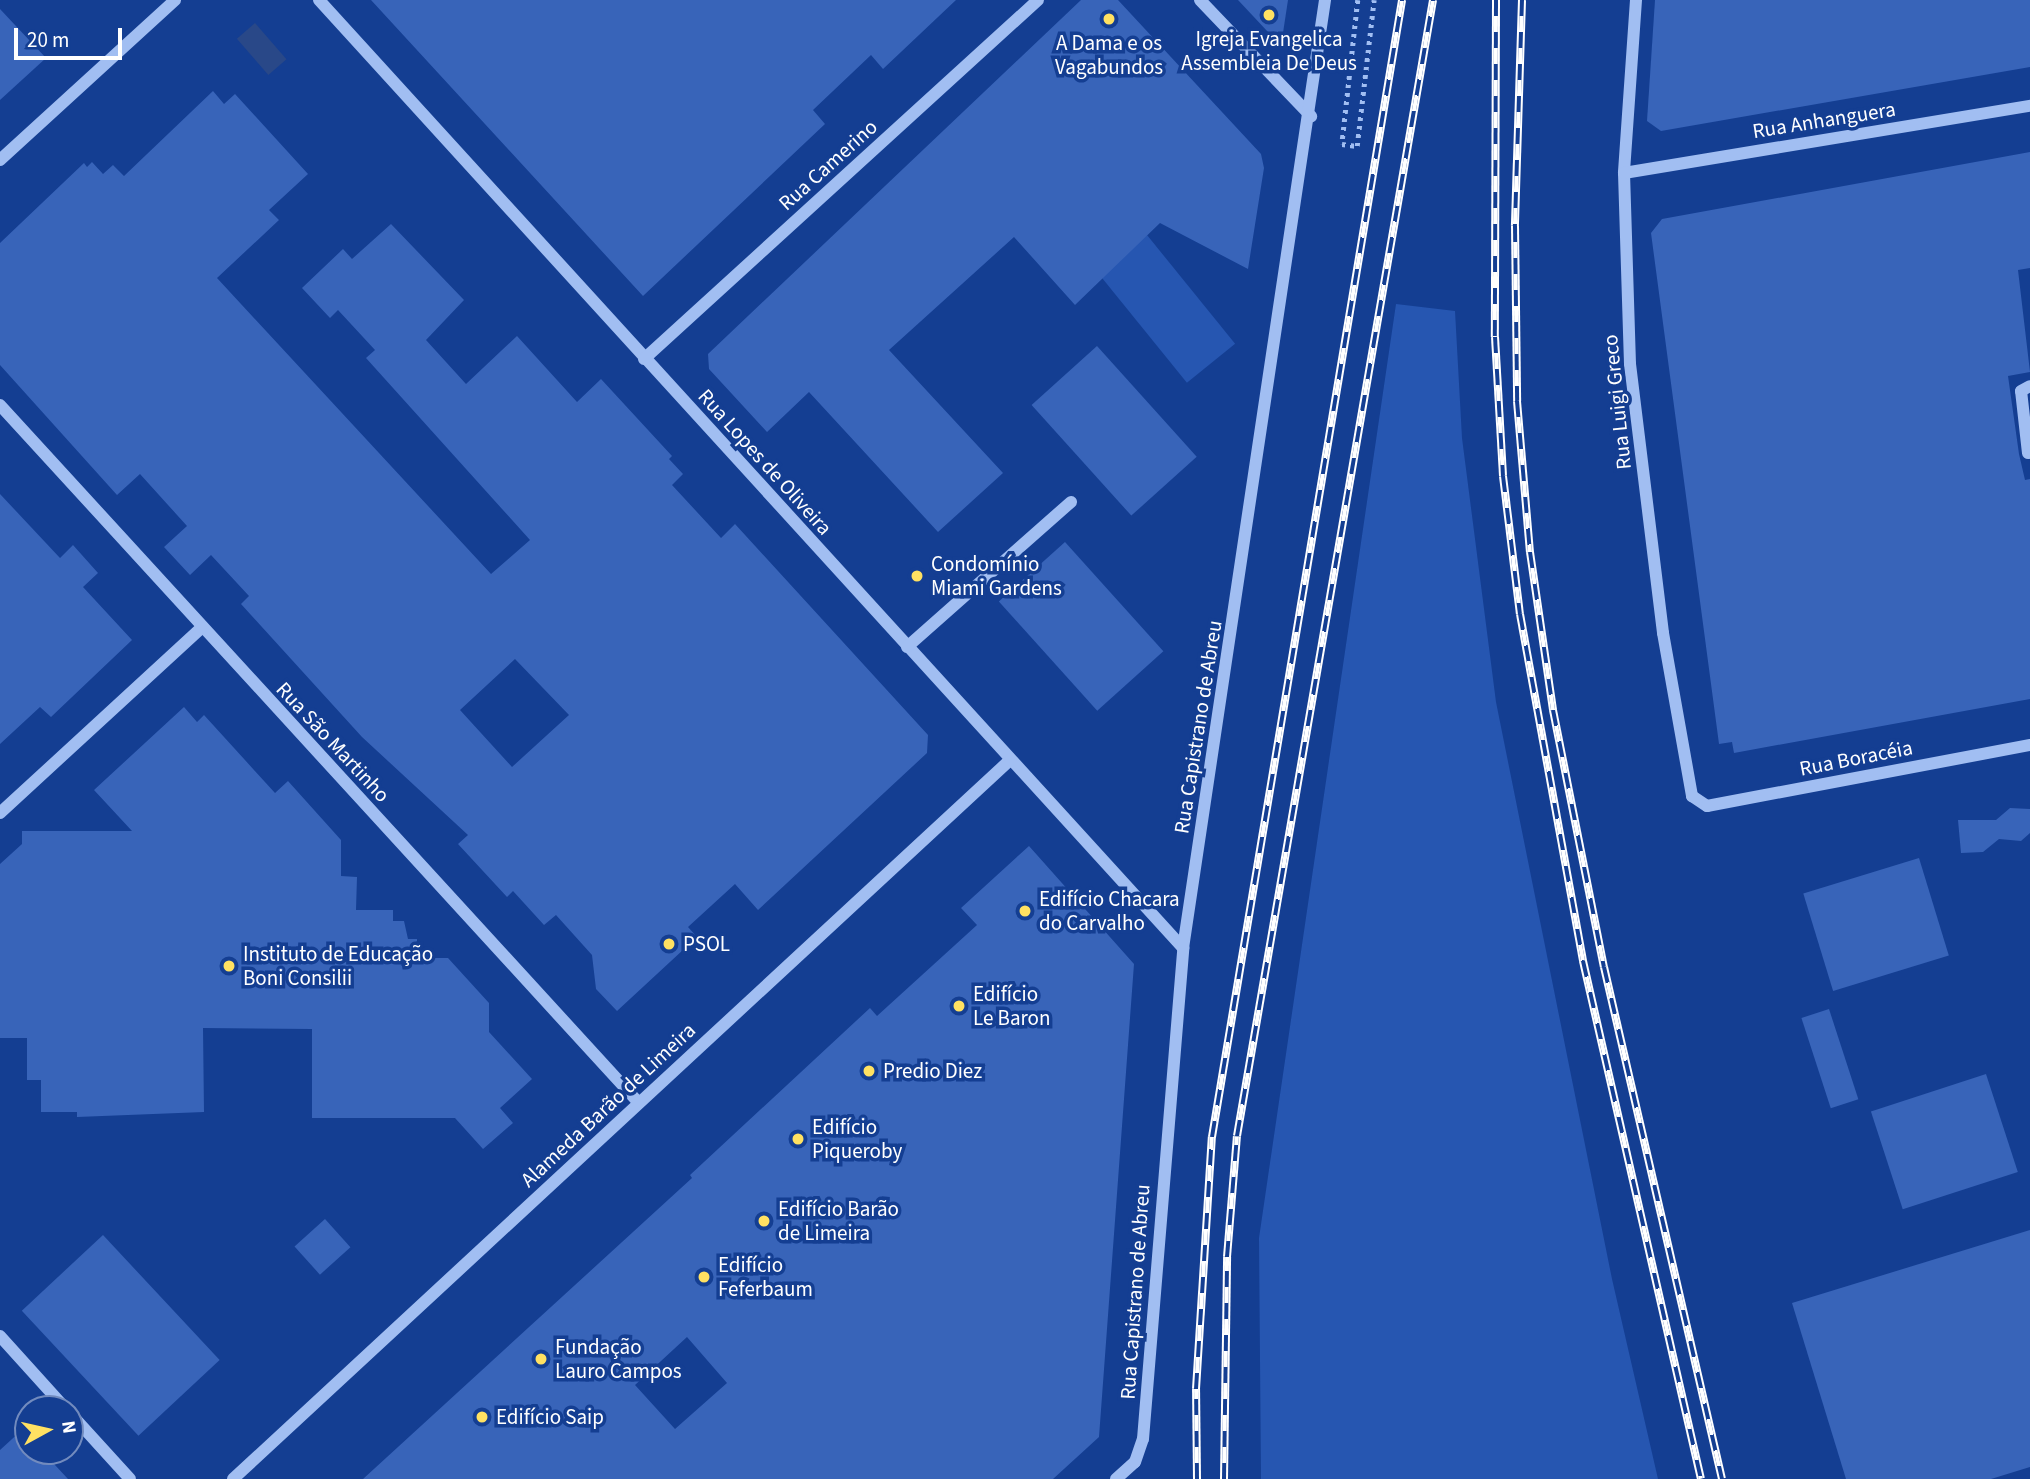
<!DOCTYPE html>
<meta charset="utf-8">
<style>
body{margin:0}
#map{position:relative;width:2030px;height:1479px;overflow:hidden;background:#143e92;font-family:"Source Sans 3",sans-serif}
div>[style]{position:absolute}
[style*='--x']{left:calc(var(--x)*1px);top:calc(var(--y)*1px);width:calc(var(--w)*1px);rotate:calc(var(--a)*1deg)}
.green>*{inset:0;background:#2656b1;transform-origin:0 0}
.water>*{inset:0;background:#294888;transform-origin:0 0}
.building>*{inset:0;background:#3864b9;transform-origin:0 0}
.path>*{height:4.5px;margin-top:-2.25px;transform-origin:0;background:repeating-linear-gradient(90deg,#a1bef2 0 3.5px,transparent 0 8.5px)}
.minor>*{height:12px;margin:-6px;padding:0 6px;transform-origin:6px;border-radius:6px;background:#a1bef2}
.rail>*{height:8px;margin-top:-4px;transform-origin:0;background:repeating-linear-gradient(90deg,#143e92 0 16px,#fff 0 32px);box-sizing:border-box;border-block:2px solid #fff}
.dots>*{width:19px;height:19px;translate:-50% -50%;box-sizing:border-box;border:4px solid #143e92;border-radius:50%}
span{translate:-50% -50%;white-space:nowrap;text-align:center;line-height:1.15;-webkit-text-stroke:7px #143e92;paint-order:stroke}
.poi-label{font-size:21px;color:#fff}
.left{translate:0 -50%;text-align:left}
.street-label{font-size:21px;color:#fff}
.north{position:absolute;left:14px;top:1395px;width:70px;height:70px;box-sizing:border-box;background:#143e92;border:2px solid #728bbe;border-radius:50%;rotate:82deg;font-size:19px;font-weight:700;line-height:28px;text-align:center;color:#fff}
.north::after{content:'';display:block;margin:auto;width:24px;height:32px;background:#ffe162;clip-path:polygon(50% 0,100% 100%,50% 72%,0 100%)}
.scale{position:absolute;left:14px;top:28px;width:108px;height:32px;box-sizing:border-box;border:4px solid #fff;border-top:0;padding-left:9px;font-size:21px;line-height:24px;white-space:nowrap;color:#fff;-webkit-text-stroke:5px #143e92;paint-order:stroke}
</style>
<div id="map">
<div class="green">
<div style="left:1147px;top:235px;width:140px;height:62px;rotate:51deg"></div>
<div style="clip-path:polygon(1396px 304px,1455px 311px,1462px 438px,1496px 702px,1612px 1279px,1658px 1479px,1261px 1479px,1259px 1238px)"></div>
</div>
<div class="water">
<div style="left:255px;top:23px;width:48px;height:24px;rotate:49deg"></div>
</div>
<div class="building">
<div style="clip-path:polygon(371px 0,956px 0,883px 69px,871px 55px,813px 110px,825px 124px,643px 296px)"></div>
<div style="clip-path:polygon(1081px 0,1118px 0,1261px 154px,1264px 168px,1248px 269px,1160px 223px,1075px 305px,1014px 237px,889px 350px,1003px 473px,938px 532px,809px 392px,767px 432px,709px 369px,708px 354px)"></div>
<div style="clip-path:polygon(1238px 0,1288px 0,1281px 46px)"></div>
<div style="clip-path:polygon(1655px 0,2030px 0,2030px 67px,1661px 131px,1647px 121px)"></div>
<div style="clip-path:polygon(0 9px,46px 58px,0 100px)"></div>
<div style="clip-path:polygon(evenodd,213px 91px,224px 104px,235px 94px,308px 174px,269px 210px,279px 220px,217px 278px,491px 574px,530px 540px,366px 358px,375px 350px,338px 310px,330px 318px,302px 288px,343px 249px,352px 259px,391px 224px,464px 300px,426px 340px,466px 384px,517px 336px,577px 402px,601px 379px,672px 456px,669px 459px,683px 474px,672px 485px,721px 538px,735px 524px,928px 735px,927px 753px,758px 910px,735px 884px,688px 927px,697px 937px,617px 1011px,596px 989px,592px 955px,556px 915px,544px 925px,513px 891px,507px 897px,458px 844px,468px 835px,362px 737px,241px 604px,249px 596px,211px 555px,190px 575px,164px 547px,187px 526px,140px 474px,117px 495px,0 365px,0 243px,84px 163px,87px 167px,92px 162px,103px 174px,113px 165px,124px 176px,213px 91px,515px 659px,569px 715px,512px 767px,460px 710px,515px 659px)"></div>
<div style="clip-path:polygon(2030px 152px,2030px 268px,2018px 270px,2030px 372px,2008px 376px,2019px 454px,2025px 480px,2030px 479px,2030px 699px,1734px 753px,1732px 742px,1719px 744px,1651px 233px,1662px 219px)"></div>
<div style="left:1097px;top:346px;width:149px;height:88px;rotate:48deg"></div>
<div style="clip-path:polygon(0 494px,60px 558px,73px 545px,98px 573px,83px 587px,132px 640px,51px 717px,40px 707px,0 744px)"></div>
<div style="left:1065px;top:542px;width:147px;height:89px;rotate:48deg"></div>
<div style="clip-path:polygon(184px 707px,197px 722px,204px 715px,275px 793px,288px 781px,341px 840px,341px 876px,357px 877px,356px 910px,393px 910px,393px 921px,404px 921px,408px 939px,417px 939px,417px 958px,448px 958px,489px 1003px,489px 1032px,532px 1079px,500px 1108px,513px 1123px,483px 1149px,455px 1118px,312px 1118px,312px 1029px,203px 1028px,204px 1112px,77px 1117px,77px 1112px,41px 1112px,41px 1080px,27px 1080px,27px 1038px,0 1038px,0 864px,22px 844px,22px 831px,132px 831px,94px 790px)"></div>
<div style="clip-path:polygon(2010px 808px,2030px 809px,2030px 833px,2021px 841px,1999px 839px,1983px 852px,1961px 853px,1958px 820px,1996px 820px)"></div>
<div style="clip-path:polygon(evenodd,1029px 846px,1134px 964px,1099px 1437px,1053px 1479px,363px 1479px,692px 1178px,690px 1175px,870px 1008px,877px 1016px,977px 925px,961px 908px,1029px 846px,687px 1337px,727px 1383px,675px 1429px,635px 1385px,687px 1337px)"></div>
<div style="left:1919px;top:858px;width:102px;height:121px;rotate:73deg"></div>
<div style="left:1829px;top:1009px;width:95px;height:29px;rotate:72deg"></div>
<div style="left:1986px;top:1074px;width:103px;height:121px;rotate:72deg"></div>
<div style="left:325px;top:1219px;width:38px;height:41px;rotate:48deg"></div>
<div style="clip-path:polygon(2030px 1230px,2030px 1467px,1991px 1479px,1846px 1479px,1792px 1303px)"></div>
<div style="left:103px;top:1235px;width:171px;height:111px;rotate:47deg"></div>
<div style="clip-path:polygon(23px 1429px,28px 1435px,28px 1451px,42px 1451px,68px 1479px,0 1479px,0 1450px)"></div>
</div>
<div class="path">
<div style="--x:1358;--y:0;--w:145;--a:96.3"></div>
<div style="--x:1342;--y:144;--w:15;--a:8"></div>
<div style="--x:1357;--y:146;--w:147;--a:-83.4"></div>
</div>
<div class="minor">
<div style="--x:319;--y:0;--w:1283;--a:47.65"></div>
<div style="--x:1200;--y:0;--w:161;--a:46.3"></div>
<div style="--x:1636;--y:0;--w:173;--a:94"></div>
<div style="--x:1624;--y:173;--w:191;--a:88.2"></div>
<div style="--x:1630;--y:364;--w:271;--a:83"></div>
<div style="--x:1663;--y:633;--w:166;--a:79.9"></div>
<div style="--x:1692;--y:796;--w:18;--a:34"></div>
<div style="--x:1707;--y:806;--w:329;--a:-10.7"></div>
<div style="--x:0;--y:160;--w:237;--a:-42.4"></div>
<div style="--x:1624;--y:173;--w:411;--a:-9.4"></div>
<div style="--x:644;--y:359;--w:533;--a:-42.34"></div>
<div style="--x:0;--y:405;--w:946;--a:47.53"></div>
<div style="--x:2028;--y:453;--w:62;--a:-96.4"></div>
<div style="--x:2021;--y:391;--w:10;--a:-29"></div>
<div style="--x:907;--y:647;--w:219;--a:-41.5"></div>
<div style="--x:0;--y:813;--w:273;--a:-42.6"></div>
<div style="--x:0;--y:1336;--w:98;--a:47.9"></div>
<div style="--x:70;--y:1413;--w:89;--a:47.7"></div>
<div style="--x:233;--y:1479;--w:1059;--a:-42.78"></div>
<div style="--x:1116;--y:1479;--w:25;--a:-42"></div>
<div style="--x:1135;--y:1462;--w:24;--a:-71"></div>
<div style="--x:1143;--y:1439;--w:493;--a:-85.3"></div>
<div style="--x:1183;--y:948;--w:959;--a:-81.48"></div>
</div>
<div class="rail">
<div style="--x:1496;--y:0;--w:337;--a:90.2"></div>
<div style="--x:1495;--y:337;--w:139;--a:86.7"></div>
<div style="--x:1503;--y:476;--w:139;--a:83"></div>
<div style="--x:1520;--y:614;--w:353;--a:79.7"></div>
<div style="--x:1583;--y:961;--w:531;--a:77.17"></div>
<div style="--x:1522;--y:0;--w:226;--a:91.8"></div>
<div style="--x:1515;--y:226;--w:175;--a:89.3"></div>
<div style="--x:1517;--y:401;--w:152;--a:85.1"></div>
<div style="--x:1530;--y:552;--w:160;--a:81.7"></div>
<div style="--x:1553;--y:710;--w:262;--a:78.8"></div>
<div style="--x:1604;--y:967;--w:525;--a:77.02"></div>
<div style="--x:1197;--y:1479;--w:90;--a:-90.6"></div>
<div style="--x:1196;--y:1389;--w:253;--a:-86.4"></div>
<div style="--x:1212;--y:1137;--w:1153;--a:-80.51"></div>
<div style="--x:1224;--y:1479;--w:222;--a:-89.2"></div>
<div style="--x:1227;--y:1257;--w:121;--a:-85.3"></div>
<div style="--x:1237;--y:1136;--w:1153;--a:-80.21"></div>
</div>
<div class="dots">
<div style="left:1269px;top:15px;background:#ffe162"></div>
<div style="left:1109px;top:19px;background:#ffe162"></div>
<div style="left:917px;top:576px;background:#ffe162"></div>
<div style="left:1025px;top:911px;background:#ffe162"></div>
<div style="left:669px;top:944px;background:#ffe162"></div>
<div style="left:229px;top:966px;background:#ffe162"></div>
<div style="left:959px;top:1006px;background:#ffe162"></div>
<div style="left:869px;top:1071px;background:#ffe162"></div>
<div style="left:798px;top:1139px;background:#ffe162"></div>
<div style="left:764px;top:1221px;background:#ffe162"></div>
<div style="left:704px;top:1277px;background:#ffe162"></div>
<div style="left:541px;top:1359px;background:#ffe162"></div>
<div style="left:482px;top:1417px;background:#ffe162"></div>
</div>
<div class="poi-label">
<span style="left:1269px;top:51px">Igreja Evangelica<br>Assembleia De Deus</span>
<span style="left:1109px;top:55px">A Dama e os<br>Vagabundos</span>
<span class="left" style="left:931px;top:576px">Condomínio<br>Miami Gardens</span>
<span class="left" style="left:1039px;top:911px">Edifício Chacara<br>do Carvalho</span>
<span class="left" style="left:683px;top:944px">PSOL</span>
<span class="left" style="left:243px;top:966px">Instituto de Educação<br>Boni Consilii</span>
<span class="left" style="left:973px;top:1006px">Edifício<br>Le Baron</span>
<span class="left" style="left:883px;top:1071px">Predio Diez</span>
<span class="left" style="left:812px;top:1139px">Edifício<br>Piqueroby</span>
<span class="left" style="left:778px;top:1221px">Edifício Barão<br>de Limeira</span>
<span class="left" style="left:718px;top:1277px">Edifício<br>Feferbaum</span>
<span class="left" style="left:555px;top:1359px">Fundação<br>Lauro Campos</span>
<span class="left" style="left:496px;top:1417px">Edifício Saip</span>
</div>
<div class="street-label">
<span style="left:1824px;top:120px;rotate:-9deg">Rua Anhanguera</span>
<span style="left:828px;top:165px;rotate:-42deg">Rua Camerino</span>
<span style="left:1617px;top:402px;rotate:-96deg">Rua Luigi Greco</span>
<span style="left:765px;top:462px;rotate:48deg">Rua Lopes de Oliveira</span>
<span style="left:1198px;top:727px;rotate:-81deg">Rua Capistrano de Abreu</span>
<span style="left:333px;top:742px;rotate:47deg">Rua São Martinho</span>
<span style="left:1856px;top:758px;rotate:-11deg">Rua Boracéia</span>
<span style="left:608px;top:1105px;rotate:-43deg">Alameda Barão de Limeira</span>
<span style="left:1135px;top:1292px;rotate:-86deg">Rua Capistrano de Abreu</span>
</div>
<div class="north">N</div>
<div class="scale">20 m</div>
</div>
